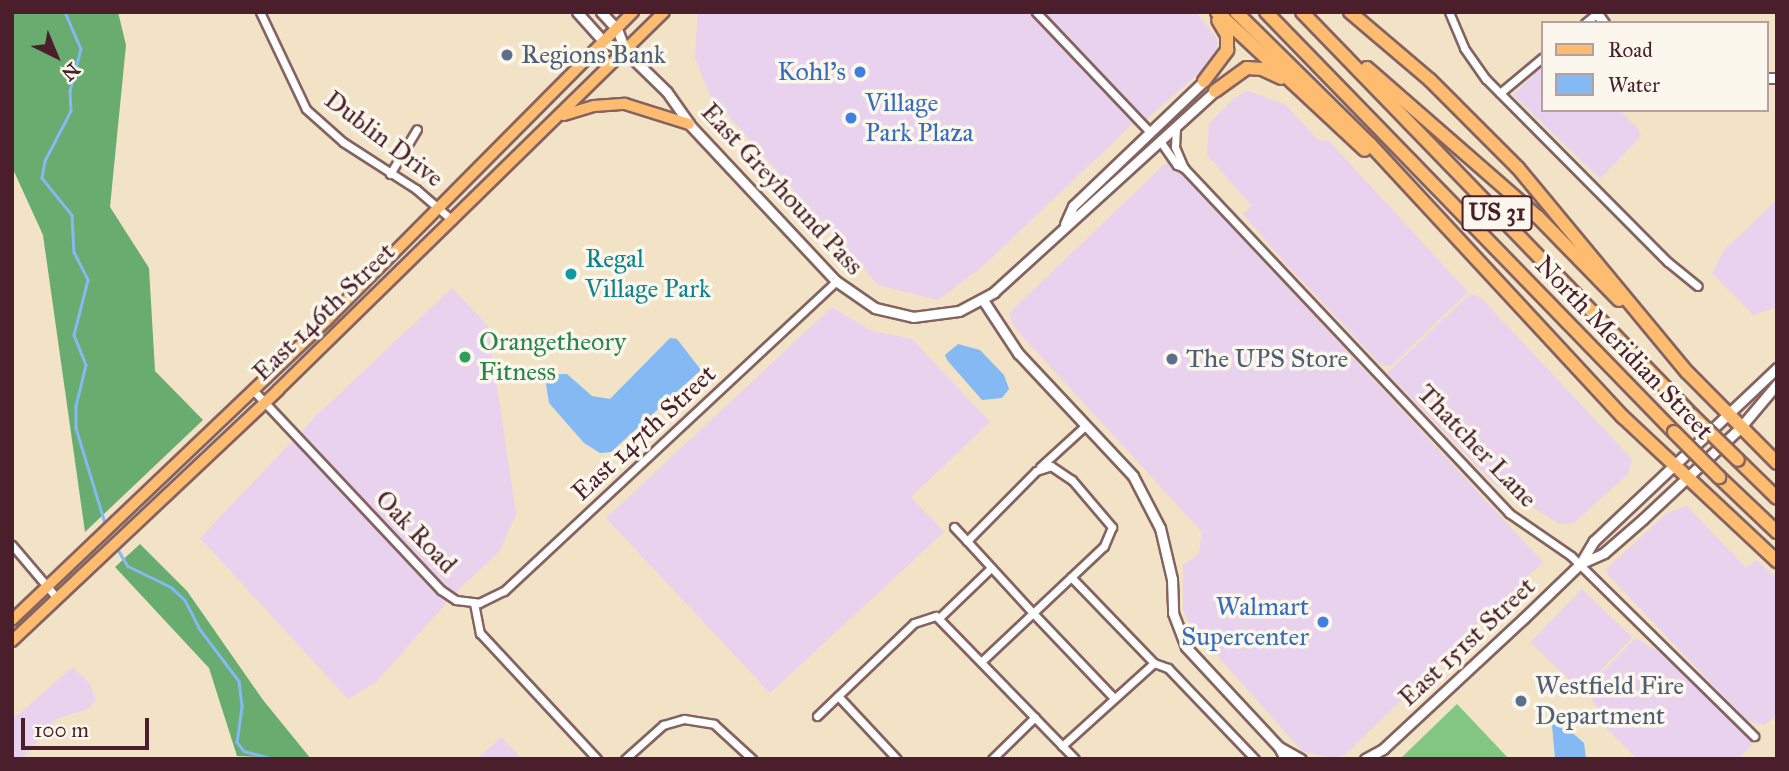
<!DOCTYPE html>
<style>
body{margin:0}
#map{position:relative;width:1789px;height:771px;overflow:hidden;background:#f2e2c6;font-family:"IM FELL Great Primer",serif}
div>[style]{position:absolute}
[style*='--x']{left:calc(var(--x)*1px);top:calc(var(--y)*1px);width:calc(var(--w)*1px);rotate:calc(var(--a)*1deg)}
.built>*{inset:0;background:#e9d2ed;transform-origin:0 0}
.green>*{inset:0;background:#81c782}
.forest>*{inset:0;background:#68ac70}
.water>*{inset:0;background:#84b9f3}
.stream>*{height:2.5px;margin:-1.25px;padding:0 1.25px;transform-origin:1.25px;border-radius:1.25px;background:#84b9f3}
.roads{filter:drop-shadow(2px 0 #856361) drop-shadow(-2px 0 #856361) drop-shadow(0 2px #856361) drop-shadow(0 -2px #856361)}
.minor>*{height:7px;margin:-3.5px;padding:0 3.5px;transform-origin:3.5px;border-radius:3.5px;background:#fff}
.tertiary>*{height:9px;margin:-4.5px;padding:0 4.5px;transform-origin:4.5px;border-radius:4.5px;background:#fff}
.primary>*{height:10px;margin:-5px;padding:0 5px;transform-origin:5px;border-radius:5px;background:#fdbc70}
.motorway>*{height:12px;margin:-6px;padding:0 6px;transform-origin:6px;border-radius:6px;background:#fdbc70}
.bridges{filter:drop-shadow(2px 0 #856361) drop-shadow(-2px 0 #856361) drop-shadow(0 2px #856361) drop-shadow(0 -2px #856361)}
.motorway-bridge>*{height:12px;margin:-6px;padding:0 6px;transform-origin:6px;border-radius:6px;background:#fdbc70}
.dots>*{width:19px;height:19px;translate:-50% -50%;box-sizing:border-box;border:4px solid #fbf7ec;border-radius:50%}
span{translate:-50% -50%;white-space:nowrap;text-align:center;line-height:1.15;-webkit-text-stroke:7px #fbf7ec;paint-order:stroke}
.shield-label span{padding:2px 5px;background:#fbf7ec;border:2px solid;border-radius:5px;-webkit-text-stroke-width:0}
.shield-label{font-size:24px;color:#4a1f2b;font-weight:700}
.service-label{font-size:26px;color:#4e5e75}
.left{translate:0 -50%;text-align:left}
.shop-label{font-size:26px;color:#366cbe}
.right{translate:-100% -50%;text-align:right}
.street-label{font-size:26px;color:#4a1f2b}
.culture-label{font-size:26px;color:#0d838f}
.leisure-label{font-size:26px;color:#27864d}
.frame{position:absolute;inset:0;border:14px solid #4a1f2b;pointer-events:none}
.legend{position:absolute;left:1541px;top:21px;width:228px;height:91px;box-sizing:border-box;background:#fbf7ec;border:2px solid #b4a19f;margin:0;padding:9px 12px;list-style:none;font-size:21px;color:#4a1f2b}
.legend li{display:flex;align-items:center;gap:14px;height:35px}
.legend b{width:35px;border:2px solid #b4a19f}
.north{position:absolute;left:21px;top:21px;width:70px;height:70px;-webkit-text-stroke:5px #fbf7ec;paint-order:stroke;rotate:137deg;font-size:19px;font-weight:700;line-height:28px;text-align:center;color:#4a1f2b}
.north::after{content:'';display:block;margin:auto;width:24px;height:32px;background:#4a1f2b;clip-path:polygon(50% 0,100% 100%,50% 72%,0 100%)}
.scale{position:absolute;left:21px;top:718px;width:128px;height:32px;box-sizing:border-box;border:4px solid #4a1f2b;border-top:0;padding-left:9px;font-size:21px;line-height:24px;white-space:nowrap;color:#4a1f2b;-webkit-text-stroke:5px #fbf7ec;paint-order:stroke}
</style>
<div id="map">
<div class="built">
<div style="clip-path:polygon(698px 12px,1196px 12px,1218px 40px,1217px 57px,1147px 119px,1142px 115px,982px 267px,938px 300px,878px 285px,709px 94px,695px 57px)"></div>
<div style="clip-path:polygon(1542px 66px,1542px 110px,1620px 110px,1639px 130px,1641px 136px,1600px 179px,1513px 95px)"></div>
<div style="clip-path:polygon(1248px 91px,1286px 105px,1318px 140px,1329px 141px,1468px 292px,1391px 366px,1382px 366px,1289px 267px,1243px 214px,1252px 206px,1207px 155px,1209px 124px,1234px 98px)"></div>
<div style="clip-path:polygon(1169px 160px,1543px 562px,1346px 754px,1333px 759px,1302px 751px,1189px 624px,1183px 610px,1183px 565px,1199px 554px,1202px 532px,1014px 327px,1009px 313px)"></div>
<div style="clip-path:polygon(1777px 200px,1777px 307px,1753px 315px,1712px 273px,1723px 251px)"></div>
<div style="clip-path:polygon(452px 288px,488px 326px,516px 514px,499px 552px,458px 590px,376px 682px,348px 699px,200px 538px,318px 414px)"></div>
<div style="clip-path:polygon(1470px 294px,1481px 298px,1632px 459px,1628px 474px,1574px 523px,1560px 524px,1494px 484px,1387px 373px)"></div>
<div style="clip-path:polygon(832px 307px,872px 331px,912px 339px,990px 422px,911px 497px,944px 532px,770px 693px,606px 518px)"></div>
<div style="clip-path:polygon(1687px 506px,1746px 568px,1756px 560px,1777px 578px,1777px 715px,1765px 725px,1747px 721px,1608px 575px,1606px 569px,1667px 513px)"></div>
<div style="left:1582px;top:589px;width:70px;height:74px;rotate:44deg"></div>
<div style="clip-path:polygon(1636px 638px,1673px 661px,1750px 737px,1752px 745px,1738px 759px,1637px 759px,1607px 729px,1587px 688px)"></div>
<div style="clip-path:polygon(73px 667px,90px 684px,96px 701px,87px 709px,57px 719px,21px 759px,12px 759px,12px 720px)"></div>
<div style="clip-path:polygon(501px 737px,522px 759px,477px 759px)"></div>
</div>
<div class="green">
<div style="clip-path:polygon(1457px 704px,1509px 759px,1400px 759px)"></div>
</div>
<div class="forest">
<div style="clip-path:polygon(12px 12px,118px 12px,126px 45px,110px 207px,149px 268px,155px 371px,203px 420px,85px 532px,43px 235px,12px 167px)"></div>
<div style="clip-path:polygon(140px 544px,187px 591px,263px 700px,311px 759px,237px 756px,209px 668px,115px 567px)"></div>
</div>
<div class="water">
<div style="clip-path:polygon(670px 338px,677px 339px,701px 370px,611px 452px,600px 453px,584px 443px,549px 403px,546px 384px,555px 374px,567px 374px,592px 396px,610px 399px)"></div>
<div style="clip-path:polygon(958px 344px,980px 350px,1004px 375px,1009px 389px,1002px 398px,982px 400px,947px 360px,945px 355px)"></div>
<div style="clip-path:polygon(1551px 714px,1584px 743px,1586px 759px,1555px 759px)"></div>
</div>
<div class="stream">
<div style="--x:65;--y:12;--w:40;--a:66.6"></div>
<div style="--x:81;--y:49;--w:43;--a:104.7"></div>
<div style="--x:70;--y:91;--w:20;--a:87"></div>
<div style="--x:71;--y:111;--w:56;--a:117.5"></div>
<div style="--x:45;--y:161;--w:17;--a:100"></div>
<div style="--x:42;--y:178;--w:48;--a:51"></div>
<div style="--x:72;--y:215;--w:37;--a:87"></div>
<div style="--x:74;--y:252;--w:31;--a:63"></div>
<div style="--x:88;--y:280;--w:57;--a:104.3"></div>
<div style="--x:74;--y:335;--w:32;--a:68"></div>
<div style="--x:86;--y:365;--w:42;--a:103.7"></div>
<div style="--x:76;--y:406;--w:22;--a:90"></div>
<div style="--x:76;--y:428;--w:102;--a:73"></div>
<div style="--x:117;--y:548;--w:21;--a:59"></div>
<div style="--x:128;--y:566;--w:48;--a:26"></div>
<div style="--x:171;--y:587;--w:19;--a:43"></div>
<div style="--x:185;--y:600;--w:31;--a:63"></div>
<div style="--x:199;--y:628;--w:66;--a:53"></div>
<div style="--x:239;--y:681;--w:26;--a:83"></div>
<div style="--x:242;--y:707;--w:35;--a:98"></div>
<div style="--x:237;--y:742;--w:11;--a:52"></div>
<div style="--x:244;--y:751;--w:31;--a:15"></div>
</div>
<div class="roads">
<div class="minor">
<div style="--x:260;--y:12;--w:107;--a:64.6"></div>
<div style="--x:306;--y:109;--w:50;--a:41.7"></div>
<div style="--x:343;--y:142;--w:87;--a:32.8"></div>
<div style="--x:416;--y:189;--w:48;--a:40.7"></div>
<div style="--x:1036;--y:12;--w:166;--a:46.5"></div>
<div style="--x:1449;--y:12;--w:39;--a:67"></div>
<div style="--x:1464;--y:48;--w:38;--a:55"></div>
<div style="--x:1486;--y:79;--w:258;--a:45.2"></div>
<div style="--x:1668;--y:262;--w:38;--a:39"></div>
<div style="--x:1585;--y:23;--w:14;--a:-39"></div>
<div style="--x:1500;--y:93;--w:55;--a:-39.8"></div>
<div style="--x:1176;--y:128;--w:19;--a:93"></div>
<div style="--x:1175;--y:147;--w:23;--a:67"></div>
<div style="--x:1160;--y:141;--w:29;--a:55"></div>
<div style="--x:1177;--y:165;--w:8;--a:23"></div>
<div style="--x:1184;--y:168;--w:474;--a:46.7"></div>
<div style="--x:1509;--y:513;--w:75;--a:34.7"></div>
<div style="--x:1571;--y:556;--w:257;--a:44.5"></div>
<div style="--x:390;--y:174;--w:52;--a:-59"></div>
<div style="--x:254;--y:391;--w:273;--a:46.8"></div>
<div style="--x:441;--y:590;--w:18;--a:34"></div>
<div style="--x:456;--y:600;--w:23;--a:7"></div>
<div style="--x:479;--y:603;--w:28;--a:-26"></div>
<div style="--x:504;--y:591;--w:454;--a:-43"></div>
<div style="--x:1040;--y:467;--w:62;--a:-42.4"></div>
<div style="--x:954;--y:527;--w:19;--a:47"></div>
<div style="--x:12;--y:545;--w:70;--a:49.7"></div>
<div style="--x:1071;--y:577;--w:120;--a:46"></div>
<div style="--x:1154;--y:663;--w:15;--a:20"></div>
<div style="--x:1168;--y:668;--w:126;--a:46.3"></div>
<div style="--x:474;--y:603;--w:31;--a:79"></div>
<div style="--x:480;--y:633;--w:172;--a:47.1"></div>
<div style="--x:940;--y:617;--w:71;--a:-43.9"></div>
<div style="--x:982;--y:661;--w:70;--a:-43.3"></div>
<div style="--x:1033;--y:613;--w:98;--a:-132.5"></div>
<div style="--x:967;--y:541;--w:98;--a:-45.4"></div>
<div style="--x:1036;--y:471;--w:16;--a:-18"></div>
<div style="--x:1051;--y:466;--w:25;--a:34"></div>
<div style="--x:1072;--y:480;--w:62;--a:49.6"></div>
<div style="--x:1112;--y:527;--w:21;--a:113"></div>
<div style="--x:1104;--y:546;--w:98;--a:136.7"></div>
<div style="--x:1033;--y:613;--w:116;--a:46.4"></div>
<div style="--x:838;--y:696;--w:86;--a:46.9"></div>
<div style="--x:817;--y:716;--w:134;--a:-43.8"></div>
<div style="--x:914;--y:623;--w:23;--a:-18"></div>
<div style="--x:936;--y:616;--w:199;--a:45.8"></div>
<div style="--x:1062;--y:746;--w:124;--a:-42.1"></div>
<div style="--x:625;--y:759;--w:51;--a:-41.8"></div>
<div style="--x:663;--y:725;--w:22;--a:-16"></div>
<div style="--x:684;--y:719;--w:30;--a:9"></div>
<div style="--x:714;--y:724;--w:52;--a:42.6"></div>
<div style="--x:992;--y:759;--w:60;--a:-44.3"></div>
</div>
<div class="tertiary">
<div style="--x:577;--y:12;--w:40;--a:48"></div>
<div style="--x:604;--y:42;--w:24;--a:24"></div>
<div style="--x:626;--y:52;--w:57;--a:44.3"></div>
<div style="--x:667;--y:92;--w:39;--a:55"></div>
<div style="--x:689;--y:124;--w:215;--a:46.9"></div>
<div style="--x:836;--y:281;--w:47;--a:34.7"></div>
<div style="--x:875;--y:308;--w:39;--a:13"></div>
<div style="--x:913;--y:317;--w:46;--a:-7.4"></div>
<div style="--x:959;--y:311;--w:40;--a:-28"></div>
<div style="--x:994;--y:292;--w:299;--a:-42.3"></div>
<div style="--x:601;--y:12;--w:23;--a:47"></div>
<div style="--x:617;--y:29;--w:25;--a:69"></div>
<div style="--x:1596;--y:12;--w:14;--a:54"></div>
<div style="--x:1766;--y:78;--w:11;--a:0"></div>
<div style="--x:1065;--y:224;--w:20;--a:-66"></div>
<div style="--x:1073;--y:206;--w:181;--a:-43.7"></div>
<div style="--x:983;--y:300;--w:64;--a:56.6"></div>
<div style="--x:1018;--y:353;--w:168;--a:46.9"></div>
<div style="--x:1133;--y:476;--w:59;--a:62.6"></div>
<div style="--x:1160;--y:528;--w:52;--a:76.8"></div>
<div style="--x:1172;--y:579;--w:34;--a:88"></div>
<div style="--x:1173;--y:613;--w:36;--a:69"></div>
<div style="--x:1186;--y:647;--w:137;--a:47.1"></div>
<div style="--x:1279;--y:747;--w:13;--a:63"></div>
<div style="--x:1582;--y:563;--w:24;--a:-24"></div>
<div style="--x:1604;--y:553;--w:52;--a:-41.1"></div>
<div style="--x:1643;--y:519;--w:133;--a:-43.2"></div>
<div style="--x:1740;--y:428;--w:57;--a:-49.9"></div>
<div style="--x:1279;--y:747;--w:25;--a:29"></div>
<div style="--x:1365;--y:759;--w:21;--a:-29"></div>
<div style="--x:1383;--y:749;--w:191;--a:-42.9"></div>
<div style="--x:1523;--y:619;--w:79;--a:-44"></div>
<div style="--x:1580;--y:564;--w:27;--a:-59"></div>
<div style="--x:1594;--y:541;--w:252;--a:-43.4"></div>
</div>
<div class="primary">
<div style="--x:564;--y:115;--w:31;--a:-17"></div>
<div style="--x:594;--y:106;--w:31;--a:-4"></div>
<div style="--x:625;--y:104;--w:67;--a:17.4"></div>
<div style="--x:12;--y:620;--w:434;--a:-43.6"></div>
<div style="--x:326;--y:321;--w:436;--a:-45.2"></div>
<div style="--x:12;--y:641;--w:366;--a:-43.3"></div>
<div style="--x:278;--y:390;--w:540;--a:-44.4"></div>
</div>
<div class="motorway">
<div style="--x:1217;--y:12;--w:202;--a:43"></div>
<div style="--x:1236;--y:12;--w:188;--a:44.6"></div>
<div style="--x:1370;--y:144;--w:372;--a:47.2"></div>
<div style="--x:1623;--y:417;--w:211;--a:43.1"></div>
<div style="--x:1266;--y:12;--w:586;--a:45.83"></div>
<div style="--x:1302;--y:12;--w:561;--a:45.94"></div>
<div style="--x:1350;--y:12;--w:105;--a:40.4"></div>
<div style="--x:1430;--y:80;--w:124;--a:45"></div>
<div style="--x:1518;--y:168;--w:265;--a:50.4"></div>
<div style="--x:1687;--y:372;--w:128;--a:45.3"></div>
<div style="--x:1367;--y:68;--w:227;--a:41.1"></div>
<div style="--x:1538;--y:217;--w:116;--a:45.7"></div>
<div style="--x:1204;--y:81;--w:39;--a:-53"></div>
<div style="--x:1227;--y:50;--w:15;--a:-90"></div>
<div style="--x:1227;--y:35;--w:17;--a:-121"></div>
<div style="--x:1215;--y:91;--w:39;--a:-36"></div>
<div style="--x:1247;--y:68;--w:15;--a:4"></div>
<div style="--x:1262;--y:69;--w:21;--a:25"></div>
<div style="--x:1738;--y:460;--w:54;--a:44.3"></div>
<div style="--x:1719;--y:477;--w:80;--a:43.5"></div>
</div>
</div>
<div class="bridges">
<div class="motorway-bridge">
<div style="--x:1692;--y:415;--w:64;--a:44.4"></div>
<div style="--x:1674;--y:432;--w:64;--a:45"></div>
</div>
</div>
<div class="dots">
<div style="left:507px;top:55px;background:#5c6f8a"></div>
<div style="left:860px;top:72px;background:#3f7fe0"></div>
<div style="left:851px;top:118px;background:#3f7fe0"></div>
<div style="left:571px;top:274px;background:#0f9aa8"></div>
<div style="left:465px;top:357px;background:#2e9e5b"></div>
<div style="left:1172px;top:359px;background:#5c6f8a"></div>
<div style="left:1323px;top:622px;background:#3f7fe0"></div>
<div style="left:1521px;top:701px;background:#5c6f8a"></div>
</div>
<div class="shield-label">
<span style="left:1497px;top:213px">US 31</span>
</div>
<div class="service-label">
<span class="left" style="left:521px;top:55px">Regions Bank</span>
<span class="left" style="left:1186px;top:359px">The UPS Store</span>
<span class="left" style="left:1535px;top:701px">Westfield Fire<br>Department</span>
</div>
<div class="shop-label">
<span class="right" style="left:846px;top:72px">Kohl's</span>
<span class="left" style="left:865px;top:118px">Village<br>Park Plaza</span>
<span class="right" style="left:1309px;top:622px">Walmart<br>Supercenter</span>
</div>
<div class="street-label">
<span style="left:384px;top:139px;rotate:37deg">Dublin Drive</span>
<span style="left:782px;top:189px;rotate:47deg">East Greyhound Pass</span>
<span style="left:324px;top:312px;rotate:-44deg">East 146th Street</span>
<span style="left:1624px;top:348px;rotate:46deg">North Meridian Street</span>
<span style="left:644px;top:433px;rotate:-43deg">East 147th Street</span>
<span style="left:1477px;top:446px;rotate:46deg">Thatcher Lane</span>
<span style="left:416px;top:532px;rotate:46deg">Oak Road</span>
<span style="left:1467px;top:642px;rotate:-43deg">East 151st Street</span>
</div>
<div class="culture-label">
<span class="left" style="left:585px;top:274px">Regal<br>Village Park</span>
</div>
<div class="leisure-label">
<span class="left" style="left:479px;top:357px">Orangetheory<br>Fitness</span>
</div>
<div class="frame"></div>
<ul class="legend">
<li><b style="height:9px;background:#fdbc70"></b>Road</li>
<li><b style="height:19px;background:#84b9f3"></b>Water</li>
</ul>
<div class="north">N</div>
<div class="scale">100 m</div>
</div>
